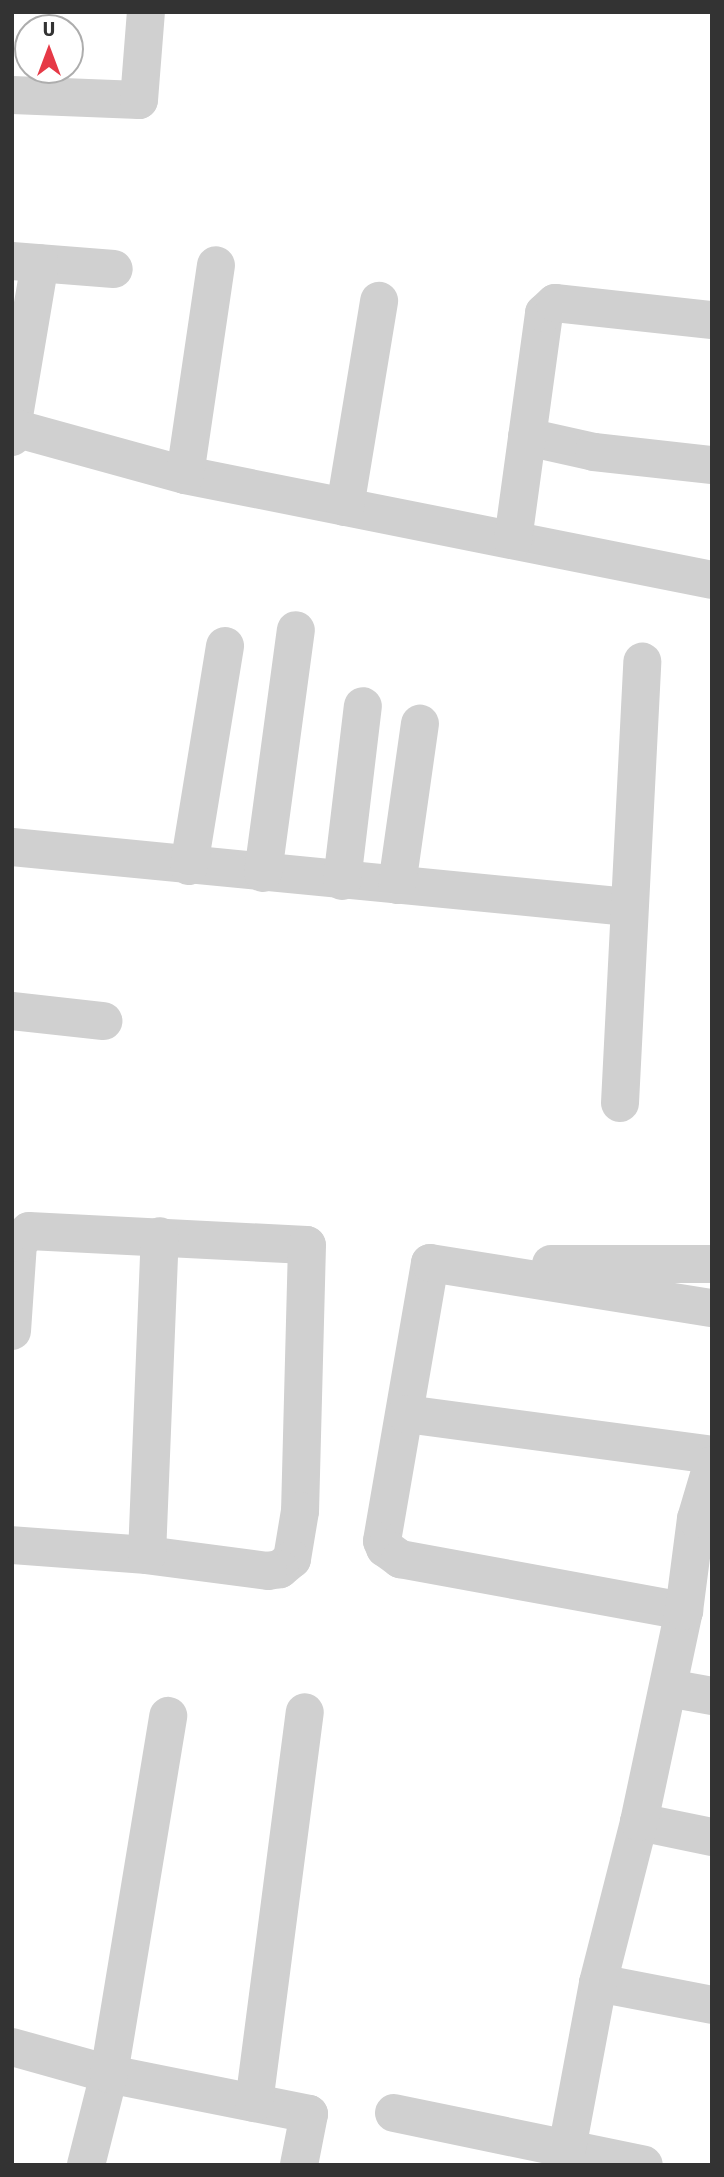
<!DOCTYPE html>
<style>
body{margin:0}
#map{position:relative;width:724px;height:2177px;overflow:hidden;background:#fff;font-family:"Fira Sans",sans-serif}
div>[style]{position:absolute}
[style*='--x']{left:calc(var(--x)*1px);top:calc(var(--y)*1px);width:calc(var(--w)*1px);rotate:calc(var(--a)*1deg)}
.minor>*{height:38px;margin:-19px;padding:0 19px;transform-origin:19px;border-radius:19px;background:#d0d0d0}
span{translate:-50% -50%;white-space:nowrap;text-align:center;line-height:1.15;-webkit-text-stroke:7px #fff;paint-order:stroke}
.frame{position:absolute;inset:0;border:14px solid #333;pointer-events:none}
.north{position:absolute;left:14px;top:14px;width:70px;height:70px;box-sizing:border-box;background:#fff;border:2px solid #adadad;border-radius:50%;rotate:0deg;font-size:19px;font-weight:700;line-height:28px;text-align:center;color:#333}
.north::after{content:'';display:block;margin:auto;width:24px;height:32px;background:#e63946;clip-path:polygon(50% 0,100% 100%,50% 72%,0 100%)}
</style>
<div id="map">
<div class="minor">
<div style="--x:12;--y:95;--w:127;--a:2.3"></div>
<div style="--x:139;--y:100;--w:88;--a:-85.5"></div>
<div style="--x:12;--y:261;--w:102;--a:4.5"></div>
<div style="--x:12;--y:428;--w:167;--a:-80.4"></div>
<div style="--x:12;--y:437;--w:9;--a:-77"></div>
<div style="--x:14;--y:428;--w:177;--a:15.4"></div>
<div style="--x:185;--y:475;--w:537;--a:11.27"></div>
<div style="--x:527;--y:437;--w:69;--a:12.6"></div>
<div style="--x:594;--y:452;--w:119;--a:6.3"></div>
<div style="--x:185;--y:475;--w:212;--a:-81.6"></div>
<div style="--x:345;--y:507;--w:209;--a:-80.6"></div>
<div style="--x:513;--y:540;--w:229;--a:-82.2"></div>
<div style="--x:544;--y:313;--w:15;--a:-42"></div>
<div style="--x:555;--y:303;--w:158;--a:6.2"></div>
<div style="--x:12;--y:847;--w:619;--a:5.56"></div>
<div style="--x:189;--y:866;--w:223;--a:-80.7"></div>
<div style="--x:263;--y:873;--w:245;--a:-82.3"></div>
<div style="--x:342;--y:881;--w:176;--a:-83.2"></div>
<div style="--x:397;--y:885;--w:163;--a:-81.9"></div>
<div style="--x:12;--y:1011;--w:92;--a:6.3"></div>
<div style="--x:620;--y:1103;--w:442;--a:-87.1"></div>
<div style="--x:430;--y:1263;--w:282;--a:99.8"></div>
<div style="--x:382;--y:1541;--w:8;--a:67"></div>
<div style="--x:385;--y:1548;--w:19;--a:36"></div>
<div style="--x:400;--y:1559;--w:289;--a:10.4"></div>
<div style="--x:430;--y:1263;--w:286;--a:9.1"></div>
<div style="--x:551;--y:1264;--w:161;--a:0"></div>
<div style="--x:12;--y:1331;--w:88;--a:-86.1"></div>
<div style="--x:18;--y:1243;--w:16;--a:-47"></div>
<div style="--x:29;--y:1231;--w:278;--a:2.9"></div>
<div style="--x:307;--y:1245;--w:266;--a:91.5"></div>
<div style="--x:300;--y:1511;--w:49;--a:99.5"></div>
<div style="--x:292;--y:1559;--w:16;--a:140"></div>
<div style="--x:280;--y:1569;--w:12;--a:171"></div>
<div style="--x:268;--y:1571;--w:122;--a:-172.5"></div>
<div style="--x:147;--y:1555;--w:135;--a:-175.8"></div>
<div style="--x:406;--y:1414;--w:309;--a:7.6"></div>
<div style="--x:147;--y:1555;--w:319;--a:-87.7"></div>
<div style="--x:668;--y:1688;--w:45;--a:10.3"></div>
<div style="--x:639;--y:1822;--w:75;--a:11.6"></div>
<div style="--x:598;--y:1983;--w:116;--a:10.9"></div>
<div style="--x:12;--y:2047;--w:101;--a:15.6"></div>
<div style="--x:109;--y:2074;--w:204;--a:11.3"></div>
<div style="--x:309;--y:2114;--w:52;--a:101.1"></div>
<div style="--x:254;--y:2103;--w:394;--a:-82.6"></div>
<div style="--x:394;--y:2113;--w:255;--a:11.7"></div>
<div style="--x:86;--y:2165;--w:94;--a:-75.8"></div>
<div style="--x:109;--y:2074;--w:363;--a:-80.6"></div>
<div style="--x:564;--y:2165;--w:185;--a:-79.4"></div>
<div style="--x:598;--y:1983;--w:166;--a:-75.7"></div>
<div style="--x:639;--y:1822;--w:216;--a:-78"></div>
<div style="--x:684;--y:1611;--w:93;--a:-82.6"></div>
<div style="--x:696;--y:1519;--w:56;--a:-73.5"></div>
</div>
<div class="frame"></div>
<div class="north">U</div>
</div>
